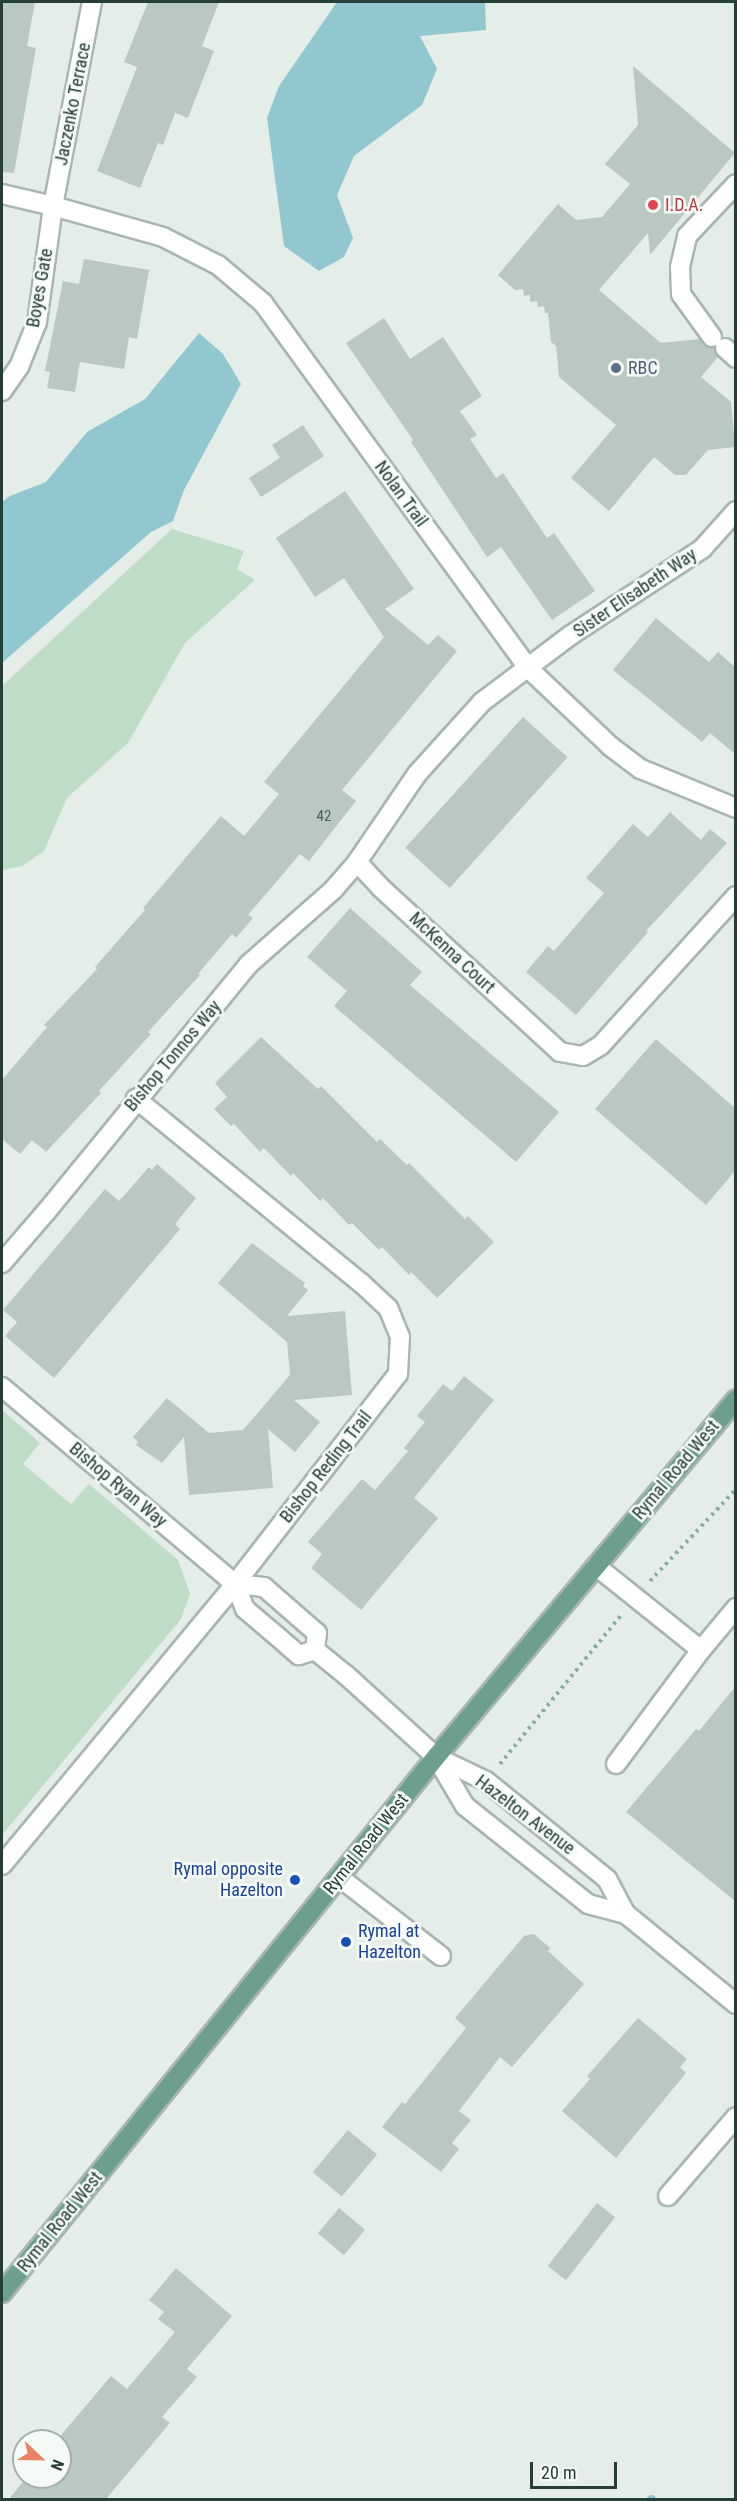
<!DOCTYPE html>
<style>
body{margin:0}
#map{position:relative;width:737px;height:2501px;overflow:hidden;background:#e5ede9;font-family:"Roboto Condensed",sans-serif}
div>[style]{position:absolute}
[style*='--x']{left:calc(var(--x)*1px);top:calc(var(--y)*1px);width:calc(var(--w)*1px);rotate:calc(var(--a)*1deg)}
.green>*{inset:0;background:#bfdcc6}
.water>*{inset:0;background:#91c7ce}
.stream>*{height:9px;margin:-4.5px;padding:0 4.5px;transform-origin:4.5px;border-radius:4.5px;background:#91c7ce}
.building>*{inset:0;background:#bac8c2;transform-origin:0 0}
.path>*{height:4px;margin-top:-2px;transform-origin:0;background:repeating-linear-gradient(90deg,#87aea1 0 3px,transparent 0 7.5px)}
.roads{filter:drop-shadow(2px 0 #a8b5b0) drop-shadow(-2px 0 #a8b5b0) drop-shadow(0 2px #a8b5b0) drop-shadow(0 -2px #a8b5b0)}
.minor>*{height:18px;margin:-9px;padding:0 9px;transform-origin:9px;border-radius:9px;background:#fff}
.major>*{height:18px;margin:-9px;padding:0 9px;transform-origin:9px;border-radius:9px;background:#6c9f90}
.dots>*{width:16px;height:16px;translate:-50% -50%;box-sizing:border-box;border:3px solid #f5faf7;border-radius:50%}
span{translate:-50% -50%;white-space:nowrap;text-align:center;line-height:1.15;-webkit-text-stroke:5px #f5faf7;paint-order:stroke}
.number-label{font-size:15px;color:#4a6059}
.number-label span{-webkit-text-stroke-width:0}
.street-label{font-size:18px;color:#253e36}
.health-label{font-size:18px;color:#be3a42}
.left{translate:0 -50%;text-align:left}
.service-label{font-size:18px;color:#4e5e75}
.transit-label{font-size:18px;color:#164399}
.right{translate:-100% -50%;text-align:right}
.frame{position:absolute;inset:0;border:3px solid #253e36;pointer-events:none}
.north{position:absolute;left:12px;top:2429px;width:60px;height:60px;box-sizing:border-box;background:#f5faf7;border:2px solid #a2afaa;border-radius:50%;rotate:112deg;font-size:16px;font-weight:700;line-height:24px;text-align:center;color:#253e36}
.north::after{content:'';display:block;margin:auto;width:21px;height:27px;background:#e98267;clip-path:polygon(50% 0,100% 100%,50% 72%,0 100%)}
.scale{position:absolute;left:530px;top:2462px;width:87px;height:27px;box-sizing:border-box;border:3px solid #253e36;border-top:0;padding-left:8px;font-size:18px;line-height:21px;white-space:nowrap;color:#253e36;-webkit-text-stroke:4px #f5faf7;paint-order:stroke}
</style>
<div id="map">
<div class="green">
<div style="clip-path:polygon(172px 529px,244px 551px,237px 569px,255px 580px,185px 643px,128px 743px,67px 798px,44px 851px,22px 866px,2px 870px,2px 686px)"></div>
<div style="clip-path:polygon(2px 1410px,40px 1443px,23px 1464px,71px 1504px,89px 1484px,178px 1560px,190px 1594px,181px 1619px,2px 1835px)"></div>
</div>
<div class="water">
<div style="clip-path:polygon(337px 2px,485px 2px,486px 30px,420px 36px,437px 69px,422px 105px,354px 156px,337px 195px,353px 238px,344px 257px,319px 271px,284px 246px,267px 118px,279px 86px)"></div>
<div style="clip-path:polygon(199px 333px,223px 354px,241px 384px,184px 490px,173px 521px,151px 532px,2px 663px,2px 502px,10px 496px,46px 482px,87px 432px,145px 399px)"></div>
</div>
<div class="stream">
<div style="--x:651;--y:2499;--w:1;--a:90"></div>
</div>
<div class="building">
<div style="clip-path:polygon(2px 2px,35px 2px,27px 46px,36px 48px,14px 173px,2px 172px)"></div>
<div style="clip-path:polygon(148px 2px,219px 2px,202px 46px,214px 51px,188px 118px,175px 113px,163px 145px,158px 143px,140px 188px,97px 171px,137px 67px,124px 62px)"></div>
<div style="clip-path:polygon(633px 66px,735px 153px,650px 255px,648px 233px,599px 290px,661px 343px,699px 339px,707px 347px,714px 348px,718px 357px,701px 377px,731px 402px,735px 447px,708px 450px,686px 475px,675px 475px,654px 457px,609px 511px,571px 478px,616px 425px,559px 377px,556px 346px,551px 342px,548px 313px,545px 313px,544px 306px,538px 307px,537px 301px,530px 302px,530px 295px,524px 296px,523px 289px,515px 290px,498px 275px,558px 204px,576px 220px,602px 217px,630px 184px,605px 164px,638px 125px)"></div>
<div style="clip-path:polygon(84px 259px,149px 270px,137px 339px,129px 337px,124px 369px,80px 362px,75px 392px,47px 388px,50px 372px,45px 371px,63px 281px,79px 284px)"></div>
<div style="clip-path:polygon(384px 318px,410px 359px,443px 337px,482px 396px,460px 411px,477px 435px,470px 439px,496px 478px,503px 473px,547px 538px,554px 533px,595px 591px,552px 620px,501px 547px,487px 557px,411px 442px,413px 440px,346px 343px)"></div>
<div style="clip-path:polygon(303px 425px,324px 456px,261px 497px,249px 478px,280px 458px,272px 445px)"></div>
<div style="clip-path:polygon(345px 491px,414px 589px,385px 609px,428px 645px,438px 635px,457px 651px,342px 790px,356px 801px,309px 861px,300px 854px,248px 915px,253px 918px,236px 938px,232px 934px,198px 974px,200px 975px,148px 1032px,151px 1034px,99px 1091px,101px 1093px,46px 1152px,32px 1140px,20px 1154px,2px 1139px,2px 1080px,47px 1027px,44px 1025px,97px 969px,95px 967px,145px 910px,143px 908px,221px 816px,244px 836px,279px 794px,264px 782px,384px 637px,344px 578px,315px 597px,276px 538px)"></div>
<div style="clip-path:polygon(656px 618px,709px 662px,718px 652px,735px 667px,735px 754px,710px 733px,702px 742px,613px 670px)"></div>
<div style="left:523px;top:717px;width:60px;height:176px;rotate:42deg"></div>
<div style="clip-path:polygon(670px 812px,701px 840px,710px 829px,727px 843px,646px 931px,648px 932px,576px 1015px,526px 972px,548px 946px,554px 951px,604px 893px,586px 878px,633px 824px,648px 837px)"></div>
<div style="clip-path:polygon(350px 908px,422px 972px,410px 985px,559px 1112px,516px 1162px,334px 1006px,347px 991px,307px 957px)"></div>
<div style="clip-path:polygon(261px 1037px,318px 1089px,321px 1086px,377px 1142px,380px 1139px,407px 1165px,409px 1163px,465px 1219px,468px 1216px,494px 1242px,437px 1298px,411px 1272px,409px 1275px,382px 1247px,379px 1250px,352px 1223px,349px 1225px,323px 1198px,320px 1201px,293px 1173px,291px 1176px,264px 1148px,260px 1152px,234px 1124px,231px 1126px,214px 1109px,227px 1097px,215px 1083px)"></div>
<div style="clip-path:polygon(656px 1039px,735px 1108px,735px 1171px,706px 1205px,595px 1109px)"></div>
<div style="clip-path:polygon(157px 1164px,196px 1198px,175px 1224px,180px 1229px,54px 1378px,5px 1336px,17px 1322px,3px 1310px,105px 1189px,119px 1201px,149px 1167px,152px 1170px)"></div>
<div style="clip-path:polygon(252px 1243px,305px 1283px,303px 1286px,308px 1290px,287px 1316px,345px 1311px,352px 1395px,294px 1400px,320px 1422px,295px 1452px,268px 1429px,273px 1488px,189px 1495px,184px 1437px,162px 1463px,136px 1445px,138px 1442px,133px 1437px,167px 1398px,209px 1433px,243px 1430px,290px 1375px,287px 1342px,218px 1283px)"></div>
<div style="clip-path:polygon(464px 1376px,494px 1400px,414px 1498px,438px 1518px,361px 1610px,311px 1568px,322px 1554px,308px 1542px,362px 1479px,375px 1490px,408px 1451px,404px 1448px,425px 1422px,417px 1416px,443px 1384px,452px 1391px)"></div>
<div style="clip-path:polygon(735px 1687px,735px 1901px,626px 1812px,696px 1729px,699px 1731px)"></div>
<div style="clip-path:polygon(534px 1934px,550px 1948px,548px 1951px,584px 1984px,512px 2067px,500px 2057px,459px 2111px,471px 2120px,452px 2143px,459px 2149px,441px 2172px,382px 2127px,402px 2102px,405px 2104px,466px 2028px,455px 2018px,524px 1936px)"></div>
<div style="clip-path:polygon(638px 2018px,687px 2059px,680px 2067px,686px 2073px,616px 2158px,562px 2111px,590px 2079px,587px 2076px)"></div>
<div style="left:348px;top:2130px;width:38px;height:55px;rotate:40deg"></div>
<div style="left:597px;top:2203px;width:23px;height:80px;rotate:38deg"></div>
<div style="left:339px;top:2208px;width:34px;height:33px;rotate:40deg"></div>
<div style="clip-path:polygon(176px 2268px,232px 2316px,187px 2369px,197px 2377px,162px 2417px,170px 2423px,106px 2499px,9px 2499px,27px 2477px,60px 2477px,60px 2441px,56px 2441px,111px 2376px,127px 2389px,175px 2332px,158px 2319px,164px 2312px,149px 2300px)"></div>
</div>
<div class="path">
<div style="--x:650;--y:1581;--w:126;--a:-46.9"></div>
<div style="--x:500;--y:1764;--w:193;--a:-50.9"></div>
</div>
<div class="roads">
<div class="minor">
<div style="--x:2;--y:194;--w:52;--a:13.2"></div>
<div style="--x:53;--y:206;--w:114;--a:15.7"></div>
<div style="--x:163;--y:237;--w:62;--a:27"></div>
<div style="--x:218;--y:265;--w:59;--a:40.2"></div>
<div style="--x:263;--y:303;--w:452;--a:54"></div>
<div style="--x:529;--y:669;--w:112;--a:43.5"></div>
<div style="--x:610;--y:746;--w:39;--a:37"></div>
<div style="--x:641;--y:769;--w:103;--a:22.3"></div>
<div style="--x:712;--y:337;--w:53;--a:-125.8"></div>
<div style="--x:681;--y:294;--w:27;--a:-92"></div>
<div style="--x:680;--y:267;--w:32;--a:-77"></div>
<div style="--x:687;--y:236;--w:71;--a:-46.7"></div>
<div style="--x:725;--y:348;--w:15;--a:42"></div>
<div style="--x:2;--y:391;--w:29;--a:-55"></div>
<div style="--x:19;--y:367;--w:48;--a:-68.2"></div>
<div style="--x:37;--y:322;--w:117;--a:-82.1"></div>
<div style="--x:53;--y:206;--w:208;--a:-79.2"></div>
<div style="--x:357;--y:862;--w:34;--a:47"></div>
<div style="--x:380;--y:887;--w:244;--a:42.5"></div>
<div style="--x:560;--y:1052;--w:23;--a:10"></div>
<div style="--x:583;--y:1056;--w:21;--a:-31"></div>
<div style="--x:601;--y:1045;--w:201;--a:-47.8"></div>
<div style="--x:2;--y:1263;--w:67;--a:-49.2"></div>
<div style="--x:46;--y:1212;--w:320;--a:-50.7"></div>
<div style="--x:249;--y:964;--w:112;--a:-41.4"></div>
<div style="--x:333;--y:890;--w:37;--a:-49"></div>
<div style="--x:357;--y:862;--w:107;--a:-55.7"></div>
<div style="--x:417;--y:774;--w:97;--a:-47.9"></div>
<div style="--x:482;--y:702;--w:111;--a:-37"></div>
<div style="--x:571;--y:635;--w:157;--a:-33.3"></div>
<div style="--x:702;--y:549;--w:51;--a:-48.2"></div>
<div style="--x:2;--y:1387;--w:305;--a:40.2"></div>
<div style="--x:235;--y:1584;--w:27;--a:68"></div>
<div style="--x:245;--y:1609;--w:43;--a:40.3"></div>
<div style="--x:278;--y:1637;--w:28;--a:41"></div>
<div style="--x:299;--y:1655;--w:17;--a:-17"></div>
<div style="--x:596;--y:1566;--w:134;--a:38.7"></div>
<div style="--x:701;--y:1650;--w:55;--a:-50.2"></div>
<div style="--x:235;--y:1584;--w:29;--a:6"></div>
<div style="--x:264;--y:1587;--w:70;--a:41"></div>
<div style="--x:317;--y:1633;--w:17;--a:97"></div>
<div style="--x:315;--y:1650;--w:40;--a:39"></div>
<div style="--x:346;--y:1675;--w:122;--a:42.3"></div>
<div style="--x:436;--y:1757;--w:55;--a:25.6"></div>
<div style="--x:486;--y:1781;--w:156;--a:39"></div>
<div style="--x:607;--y:1879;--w:40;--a:62"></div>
<div style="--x:626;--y:1914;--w:142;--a:39.3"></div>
<div style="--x:436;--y:1757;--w:57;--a:59.4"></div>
<div style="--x:465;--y:1806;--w:157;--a:38.5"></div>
<div style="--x:588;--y:1904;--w:39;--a:15"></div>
<div style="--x:616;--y:1764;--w:142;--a:-53.3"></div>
<div style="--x:2;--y:1865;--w:365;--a:-50.3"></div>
<div style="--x:235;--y:1584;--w:266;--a:-52.2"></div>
<div style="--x:398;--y:1374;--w:37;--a:-87"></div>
<div style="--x:400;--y:1337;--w:31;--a:-112"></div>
<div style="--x:388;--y:1308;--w:37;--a:-137"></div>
<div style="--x:361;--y:1283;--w:291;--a:-140.7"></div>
<div style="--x:339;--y:1877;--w:129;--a:37.8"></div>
<div style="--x:668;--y:2196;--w:104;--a:-49.3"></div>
</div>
<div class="major">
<div style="--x:2;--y:2293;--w:690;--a:-51"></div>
<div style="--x:436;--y:1757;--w:467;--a:-50"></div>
</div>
</div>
<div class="dots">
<div style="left:653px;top:205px;background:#e0444e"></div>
<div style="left:616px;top:368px;background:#5c6f8a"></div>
<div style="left:295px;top:1880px;background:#1a4fb4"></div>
<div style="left:346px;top:1942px;background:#1a4fb4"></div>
</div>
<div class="number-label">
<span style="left:324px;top:817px">42</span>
</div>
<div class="street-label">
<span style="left:73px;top:104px;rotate:-79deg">Jaczenko Terrace</span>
<span style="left:40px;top:288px;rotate:-80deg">Boyes Gate</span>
<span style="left:401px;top:494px;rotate:54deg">Nolan Trail</span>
<span style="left:635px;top:593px;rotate:-34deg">Sister Elisabeth Way</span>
<span style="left:452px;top:953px;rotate:43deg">McKenna Court</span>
<span style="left:173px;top:1056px;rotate:-50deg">Bishop Tonnos Way</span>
<span style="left:326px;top:1467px;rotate:-52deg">Bishop Reding Trail</span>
<span style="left:676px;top:1470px;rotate:-50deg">Rymal Road West</span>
<span style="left:118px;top:1485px;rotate:40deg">Bishop Ryan Way</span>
<span style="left:525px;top:1815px;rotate:37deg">Hazelton Avenue</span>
<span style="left:366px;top:1844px;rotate:-51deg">Rymal Road West</span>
<span style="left:60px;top:2222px;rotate:-51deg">Rymal Road West</span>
</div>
<div class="health-label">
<span class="left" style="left:665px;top:205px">I.D.A.</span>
</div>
<div class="service-label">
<span class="left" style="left:628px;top:368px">RBC</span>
</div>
<div class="transit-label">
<span class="right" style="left:283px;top:1880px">Rymal opposite<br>Hazelton</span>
<span class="left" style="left:358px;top:1942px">Rymal at<br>Hazelton</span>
</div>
<div class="frame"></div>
<div class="north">N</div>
<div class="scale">20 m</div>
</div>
